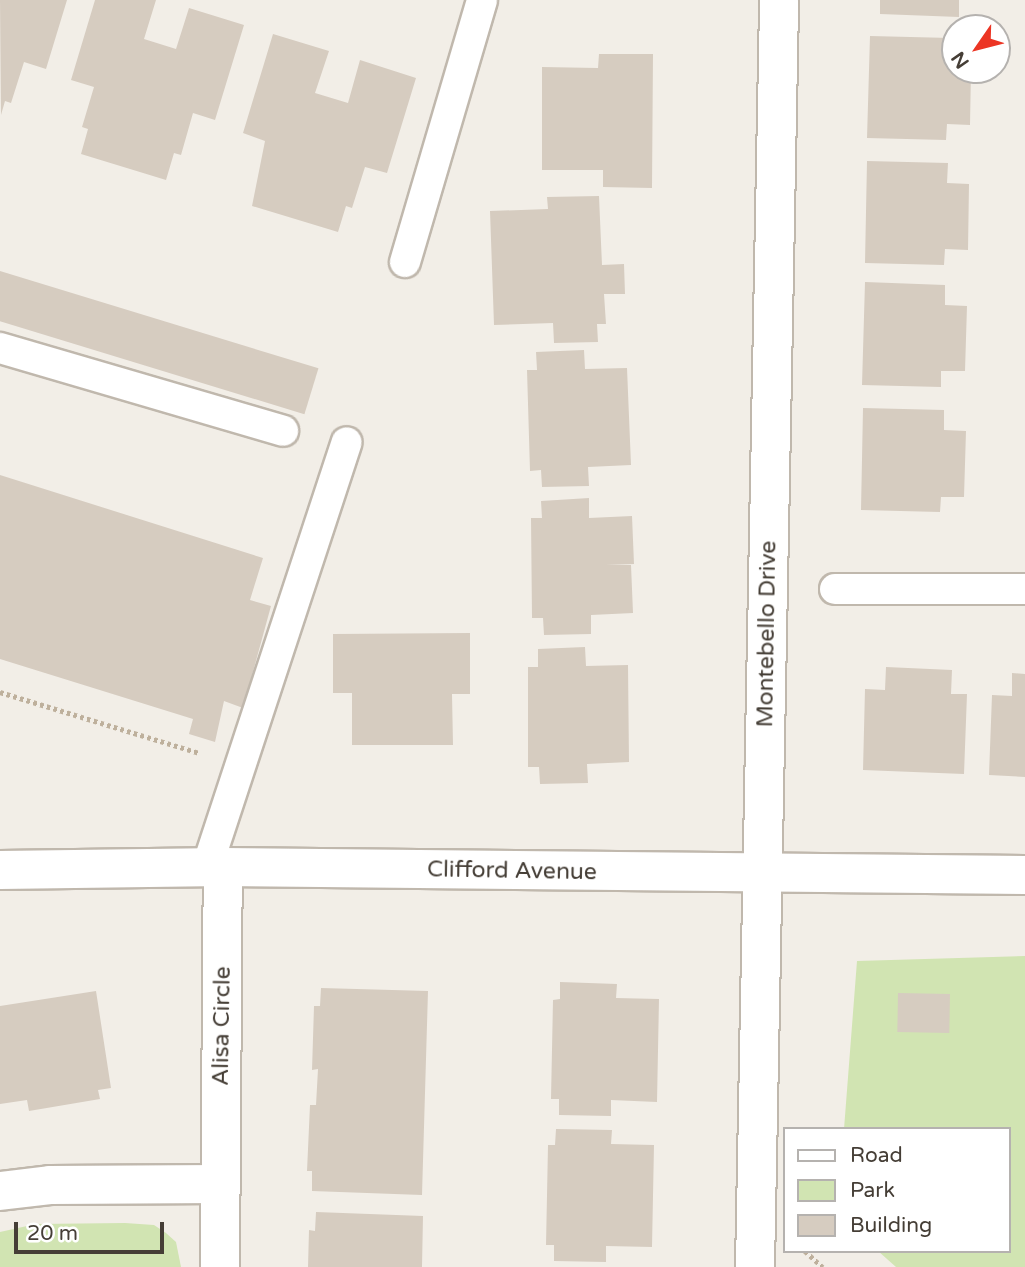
<!DOCTYPE html>
<style>
body{margin:0}
#map{position:relative;width:1025px;height:1267px;overflow:hidden;background:#f2eee7;font-family:"Varela Round",sans-serif}
div>[style]{position:absolute}
[style*='--x']{left:calc(var(--x)*1px);top:calc(var(--y)*1px);width:calc(var(--w)*1px);rotate:calc(var(--a)*1deg)}
.green>*{inset:0;background:#d1e4b2}
.building>*{inset:0;background:#d6ccc0;transform-origin:0 0}
.path>*{height:4.5px;margin-top:-2.25px;transform-origin:0;background:repeating-linear-gradient(90deg,#beb09c 0 3.5px,transparent 0 7px)}
.roads{filter:drop-shadow(2px 0 #c0b8ad) drop-shadow(-2px 0 #c0b8ad) drop-shadow(0 2px #c0b8ad) drop-shadow(0 -2px #c0b8ad)}
.service>*{height:30px;margin:-15px;padding:0 15px;transform-origin:15px;border-radius:15px;background:#fff}
.minor>*{height:38px;margin:-19px;padding:0 19px;transform-origin:19px;border-radius:19px;background:#fff}
.tertiary>*{height:38px;margin:-19px;padding:0 19px;transform-origin:19px;border-radius:19px;background:#fff}
span{translate:-50% -50%;white-space:nowrap;text-align:center;line-height:1.15;-webkit-text-stroke:5px #fff;paint-order:stroke}
.street-label{font-size:23px;color:#453e36}
.legend{position:absolute;left:783px;top:1127px;width:228px;height:126px;box-sizing:border-box;background:#fff;border:2px solid #b5b2af;margin:0;padding:9px 12px;list-style:none;font-size:21px;color:#453e36}
.legend li{display:flex;align-items:center;gap:14px;height:35px}
.legend b{width:35px;border:2px solid #b5b2af}
.north{position:absolute;left:941px;top:14px;width:70px;height:70px;box-sizing:border-box;background:#fff;border:2px solid #b5b2af;border-radius:50%;rotate:235deg;font-size:19px;font-weight:700;line-height:28px;text-align:center;color:#453e36}
.north::after{content:'';display:block;margin:auto;width:24px;height:32px;background:#ec3524;clip-path:polygon(50% 0,100% 100%,50% 72%,0 100%)}
.scale{position:absolute;left:14px;top:1222px;width:150px;height:32px;box-sizing:border-box;border:4px solid #453e36;border-top:0;padding-left:9px;font-size:21px;line-height:24px;white-space:nowrap;color:#453e36;-webkit-text-stroke:5px #fff;paint-order:stroke}
</style>
<div id="map">
<div class="green">
<div style="clip-path:polygon(1025px 956px,1025px 1267px,896px 1267px,878px 1251px,1009px 1251px,1009px 1129px,844px 1129px,857px 961px)"></div>
<div style="clip-path:polygon(125px 1223px,154px 1225px,166px 1233px,176px 1242px,181px 1267px,0 1267px,0 1232px,36px 1224px)"></div>
</div>
<div class="building">
<div style="clip-path:polygon(0 0,67px 0,46px 69px,24px 62px,11px 103px,5px 101px,1px 115px)"></div>
<div style="clip-path:polygon(95px 0,156px 0,144px 39px,176px 49px,189px 8px,244px 25px,215px 120px,193px 113px,181px 155px,174px 153px,166px 180px,81px 154px,88px 129px,82px 127px,94px 87px,71px 80px)"></div>
<div style="clip-path:polygon(880px 0,959px 0,959px 17px,880px 14px)"></div>
<div style="clip-path:polygon(273px 34px,329px 51px,315px 93px,348px 103px,360px 60px,416px 78px,387px 173px,365px 167px,352px 208px,346px 206px,338px 232px,252px 206px,265px 141px,243px 133px)"></div>
<div style="clip-path:polygon(870px 36px,951px 38px,950px 58px,955px 59px,955px 70px,971px 70px,970px 125px,947px 124px,946px 140px,867px 138px)"></div>
<div style="clip-path:polygon(599px 54px,653px 54px,652px 188px,603px 187px,603px 170px,542px 170px,542px 67px,598px 68px)"></div>
<div style="clip-path:polygon(867px 161px,948px 163px,947px 183px,969px 184px,968px 250px,945px 249px,944px 265px,865px 263px)"></div>
<div style="clip-path:polygon(599px 196px,602px 265px,624px 264px,625px 294px,604px 294px,606px 324px,597px 324px,598px 342px,554px 343px,553px 323px,494px 325px,490px 211px,548px 209px,547px 197px)"></div>
<div style="left:0;top:271px;width:333px;height:48px;rotate:17deg"></div>
<div style="clip-path:polygon(865px 282px,945px 285px,945px 305px,967px 306px,965px 371px,941px 371px,941px 387px,862px 385px)"></div>
<div style="clip-path:polygon(584px 350px,585px 369px,627px 368px,631px 465px,588px 467px,589px 486px,542px 487px,541px 470px,530px 471px,527px 370px,537px 370px,536px 352px)"></div>
<div style="clip-path:polygon(863px 408px,944px 410px,944px 430px,966px 431px,964px 497px,941px 497px,940px 512px,861px 510px)"></div>
<div style="clip-path:polygon(0 475px,263px 558px,250px 600px,271px 606px,243px 708px,224px 701px,215px 742px,189px 734px,193px 719px,0 659px)"></div>
<div style="clip-path:polygon(589px 498px,589px 518px,632px 516px,634px 564px,606px 565px,631px 565px,633px 613px,591px 615px,591px 634px,544px 635px,543px 618px,532px 618px,531px 518px,542px 518px,541px 501px)"></div>
<div style="clip-path:polygon(470px 633px,470px 694px,452px 694px,453px 745px,352px 745px,352px 693px,333px 693px,333px 634px)"></div>
<div style="clip-path:polygon(585px 647px,586px 666px,628px 665px,629px 762px,587px 764px,588px 783px,540px 784px,539px 767px,528px 767px,528px 667px,538px 667px,538px 649px)"></div>
<div style="clip-path:polygon(886px 667px,952px 670px,951px 694px,967px 694px,964px 774px,863px 770px,865px 689px,885px 690px)"></div>
<div style="clip-path:polygon(1012px 673px,1025px 674px,1025px 777px,989px 775px,992px 695px,1012px 696px)"></div>
<div style="clip-path:polygon(560px 982px,617px 984px,616px 998px,659px 999px,657px 1102px,611px 1100px,611px 1116px,559px 1115px,559px 1099px,551px 1099px,553px 1000px,560px 999px)"></div>
<div style="clip-path:polygon(321px 988px,428px 991px,422px 1195px,312px 1191px,312px 1171px,307px 1171px,310px 1105px,316px 1105px,318px 1069px,312px 1070px,314px 1006px,320px 1006px)"></div>
<div style="clip-path:polygon(96px 991px,111px 1088px,98px 1090px,100px 1099px,29px 1111px,27px 1100px,0 1104px,0 1006px)"></div>
<div style="left:898px;top:993px;width:52px;height:39px;rotate:1deg"></div>
<div style="clip-path:polygon(556px 1129px,612px 1130px,611px 1144px,654px 1145px,652px 1247px,606px 1246px,606px 1262px,554px 1261px,554px 1245px,546px 1245px,548px 1145px,555px 1145px)"></div>
<div style="clip-path:polygon(316px 1212px,423px 1216px,422px 1267px,308px 1267px,309px 1230px,315px 1231px)"></div>
</div>
<div class="path">
<div style="--x:0;--y:692;--w:209;--a:17"></div>
<div style="--x:805;--y:1251;--w:24;--a:42"></div>
</div>
<div class="roads">
<div class="service">
<div style="--x:405;--y:262;--w:273;--a:-73.6"></div>
<div style="--x:0;--y:348;--w:295;--a:16.3"></div>
<div style="--x:835;--y:589;--w:190;--a:0"></div>
<div style="--x:207;--y:867;--w:447;--a:-71.8"></div>
</div>
<div class="minor">
<div style="--x:0;--y:1191;--w:50;--a:-6.8"></div>
<div style="--x:50;--y:1185;--w:170;--a:-0.3"></div>
<div style="--x:220;--y:1267;--w:400;--a:-89.6"></div>
<div style="--x:755;--y:1267;--w:1267;--a:-88.91"></div>
</div>
<div class="tertiary">
<div style="--x:0;--y:870;--w:223;--a:-0.8"></div>
<div style="--x:223;--y:867;--w:802;--a:0.57"></div>
</div>
</div>
<div class="street-label">
<span style="left:767px;top:634px;rotate:-89deg">Montebello Drive</span>
<span style="left:512px;top:871px;rotate:1deg">Clifford Avenue</span>
<span style="left:222px;top:1026px;rotate:-89deg">Alisa Circle</span>
</div>
<ul class="legend">
<li><b style="height:9px;background:#fff"></b>Road</li>
<li><b style="height:19px;background:#d1e4b2"></b>Park</li>
<li><b style="height:19px;background:#d6ccc0"></b>Building</li>
</ul>
<div class="north">N</div>
<div class="scale">20 m</div>
</div>
